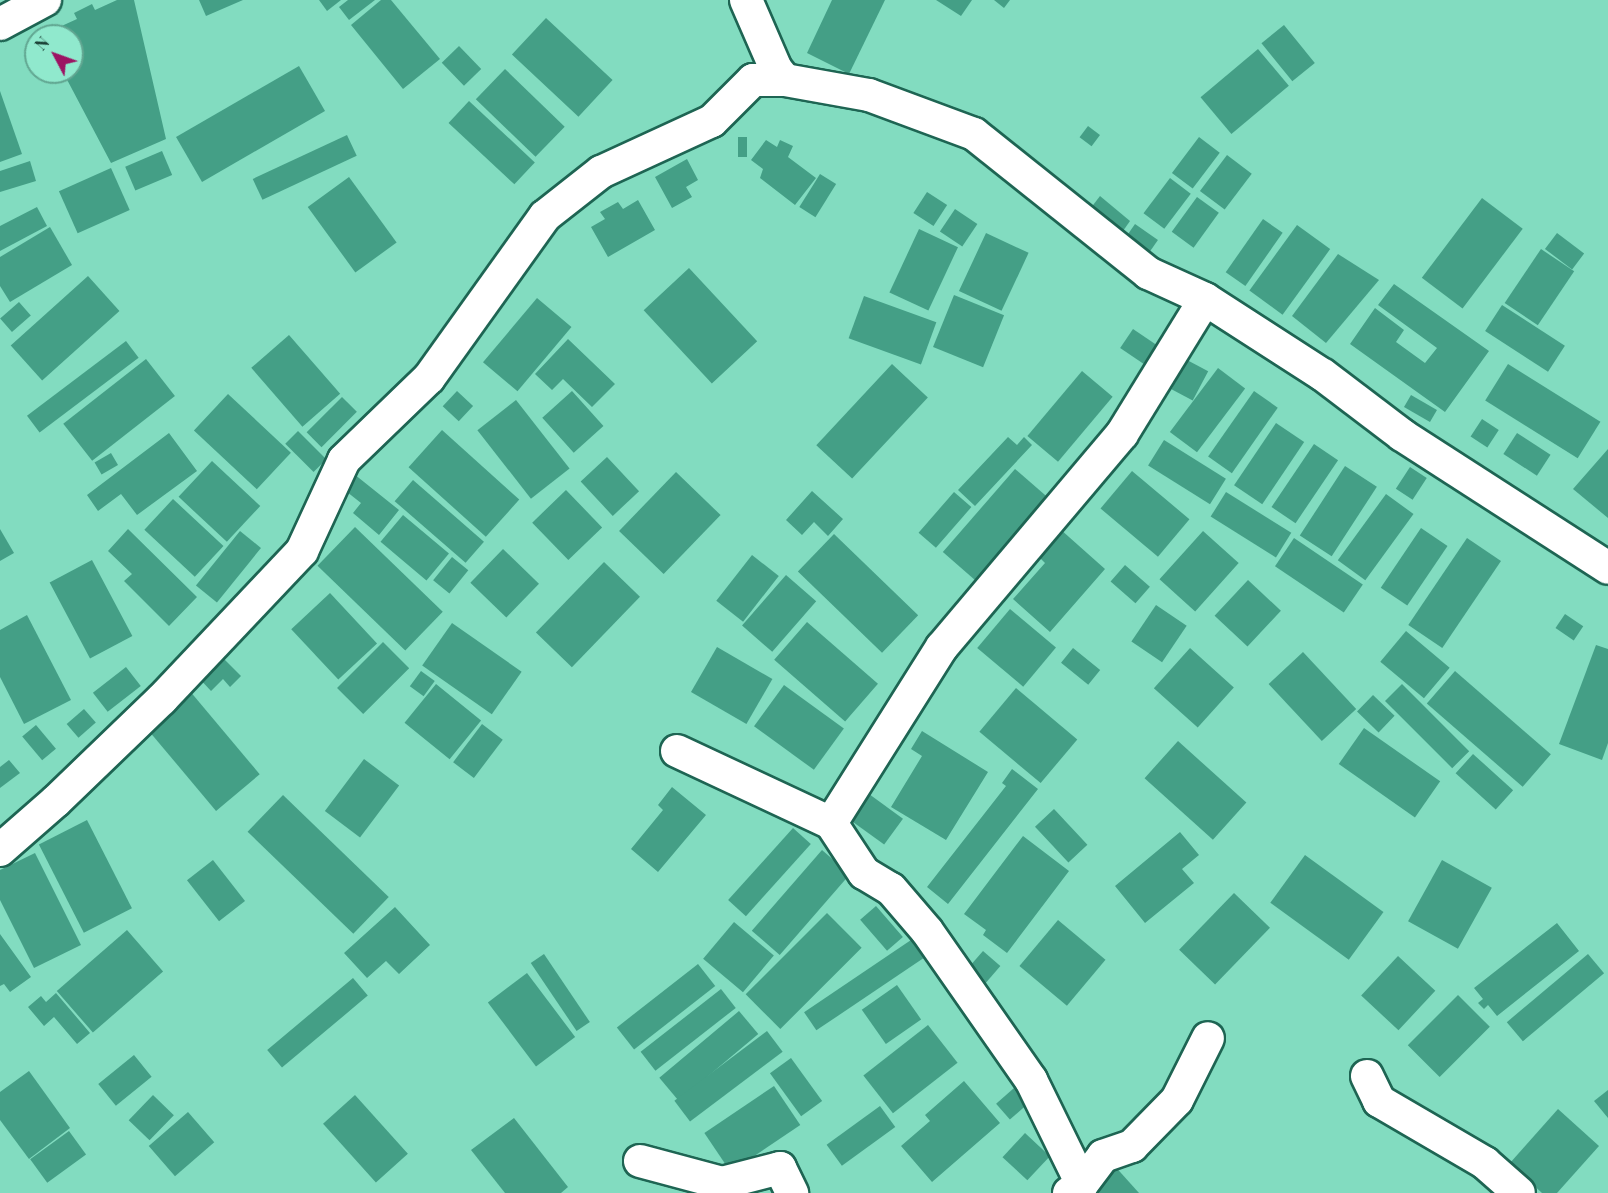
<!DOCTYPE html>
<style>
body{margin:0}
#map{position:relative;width:1608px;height:1193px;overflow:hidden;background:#82dcc0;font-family:"Playfair Display",serif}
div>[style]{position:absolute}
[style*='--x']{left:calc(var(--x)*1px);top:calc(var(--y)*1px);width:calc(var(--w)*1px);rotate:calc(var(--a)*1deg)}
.building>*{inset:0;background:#449f86;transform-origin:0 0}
.roads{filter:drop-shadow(2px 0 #1e6553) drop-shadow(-2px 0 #1e6553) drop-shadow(0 2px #1e6553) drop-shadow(0 -2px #1e6553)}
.minor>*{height:32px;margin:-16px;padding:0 16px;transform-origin:16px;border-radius:16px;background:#fff}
span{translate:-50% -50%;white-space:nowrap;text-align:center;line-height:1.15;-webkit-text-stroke:4.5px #90e9cd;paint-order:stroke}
.north{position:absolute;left:24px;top:24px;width:60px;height:60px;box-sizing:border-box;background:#90e9cd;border:2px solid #61a691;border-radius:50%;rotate:311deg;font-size:16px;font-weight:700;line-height:24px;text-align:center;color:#1b4136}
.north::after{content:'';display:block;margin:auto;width:21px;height:27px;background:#9c1363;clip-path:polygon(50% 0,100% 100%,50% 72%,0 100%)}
</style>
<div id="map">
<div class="building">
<div style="clip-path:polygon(117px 0,134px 0,166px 139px,111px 163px,63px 72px,72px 72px,72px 36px,44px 34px,77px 19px,74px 13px,92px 4px,95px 10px)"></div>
<div style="clip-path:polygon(199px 0,243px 0,206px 16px)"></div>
<div style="clip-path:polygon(319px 0,341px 0,327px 11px)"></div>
<div style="clip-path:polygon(348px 0,375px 0,349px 20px,339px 7px)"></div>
<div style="clip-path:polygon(381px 0,391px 0,440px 59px,403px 89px,351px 25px)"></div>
<div style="clip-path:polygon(832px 0,885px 0,849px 74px,807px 53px)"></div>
<div style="clip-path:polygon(936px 0,972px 0,961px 16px)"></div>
<div style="clip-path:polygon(994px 0,1010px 0,1004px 8px)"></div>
<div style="left:546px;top:18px;width:91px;height:50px;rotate:43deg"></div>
<div style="left:1284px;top:25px;width:49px;height:29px;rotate:51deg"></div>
<div style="left:459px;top:46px;width:32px;height:24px;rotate:46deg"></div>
<div style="left:1258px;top:49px;width:48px;height:75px;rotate:50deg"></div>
<div style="left:299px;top:66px;width:52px;height:142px;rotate:60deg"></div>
<div style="left:505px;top:69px;width:83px;height:42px;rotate:44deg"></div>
<div style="clip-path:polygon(0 91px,22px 154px,0 162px)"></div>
<div style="left:469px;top:101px;width:90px;height:30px;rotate:43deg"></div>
<div style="left:1088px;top:126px;width:15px;height:14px;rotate:37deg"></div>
<div style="left:347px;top:135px;width:23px;height:104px;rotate:65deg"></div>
<div style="left:738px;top:137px;width:9px;height:20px"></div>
<div style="left:1199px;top:137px;width:26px;height:45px;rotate:37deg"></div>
<div style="clip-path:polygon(766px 140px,777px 147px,780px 140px,793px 146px,788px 157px,816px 178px,795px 205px,760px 178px,763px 169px,751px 160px)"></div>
<div style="left:162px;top:151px;width:26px;height:40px;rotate:67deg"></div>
<div style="left:1227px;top:155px;width:31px;height:45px;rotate:37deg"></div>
<div style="clip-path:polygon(687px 159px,698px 180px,686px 187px,692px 197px,672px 208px,655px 177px)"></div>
<div style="clip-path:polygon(30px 161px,36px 181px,0 192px,0 171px)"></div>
<div style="left:111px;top:168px;width:46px;height:57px;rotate:66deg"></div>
<div style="left:820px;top:174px;width:19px;height:39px;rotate:32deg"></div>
<div style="left:349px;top:177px;width:81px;height:51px;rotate:54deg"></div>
<div style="left:1170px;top:178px;width:26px;height:44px;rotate:37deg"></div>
<div style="left:927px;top:192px;width:24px;height:25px;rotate:33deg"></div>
<div style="clip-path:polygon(1100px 196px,1130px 221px,1116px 241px,1087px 213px)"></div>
<div style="left:1197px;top:197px;width:27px;height:43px;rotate:36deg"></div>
<div style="left:1482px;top:198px;width:51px;height:100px;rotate:37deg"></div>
<div style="clip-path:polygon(638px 200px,655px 230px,608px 257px,591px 227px,605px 219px,600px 212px,618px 202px,623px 209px)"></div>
<div style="clip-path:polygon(37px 207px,47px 226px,0 251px,0 226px)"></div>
<div style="left:955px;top:209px;width:27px;height:27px;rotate:34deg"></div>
<div style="left:1263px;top:219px;width:24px;height:65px;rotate:35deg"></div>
<div style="left:1135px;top:224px;width:28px;height:24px;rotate:35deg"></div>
<div style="left:1297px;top:225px;width:41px;height:81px;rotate:36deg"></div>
<div style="clip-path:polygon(50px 227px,72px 265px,10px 302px,0 286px,0 257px)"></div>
<div style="left:919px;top:229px;width:43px;height:70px;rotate:25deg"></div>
<div style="left:986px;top:233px;width:47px;height:64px;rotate:25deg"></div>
<div style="left:1557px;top:233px;width:34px;height:20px;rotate:37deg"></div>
<div style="left:1541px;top:249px;width:40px;height:65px;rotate:34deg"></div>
<div style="clip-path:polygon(1338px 254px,1379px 280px,1326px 343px,1292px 316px)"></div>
<div style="left:689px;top:268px;width:100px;height:62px;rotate:47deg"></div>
<div style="left:88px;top:276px;width:47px;height:104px;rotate:48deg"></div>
<div style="clip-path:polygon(1394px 284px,1489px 351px,1445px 412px,1350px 344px,1375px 308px,1404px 330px,1396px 342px,1425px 363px,1437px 348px,1378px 305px)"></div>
<div style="left:954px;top:295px;width:54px;height:56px;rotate:22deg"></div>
<div style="left:864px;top:296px;width:77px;height:45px;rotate:20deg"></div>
<div style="left:537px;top:298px;width:45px;height:84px;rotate:40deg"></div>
<div style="left:19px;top:302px;width:18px;height:25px;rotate:49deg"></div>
<div style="left:1502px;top:305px;width:75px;height:31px;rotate:33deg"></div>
<div style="left:1133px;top:329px;width:37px;height:23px;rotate:34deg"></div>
<div style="left:289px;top:335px;width:78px;height:50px;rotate:49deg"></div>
<div style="clip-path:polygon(568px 339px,615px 384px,592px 407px,563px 379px,552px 390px,535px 374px)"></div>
<div style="left:126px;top:341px;width:21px;height:124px;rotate:53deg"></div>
<div style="left:146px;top:359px;width:47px;height:105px;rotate:52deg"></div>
<div style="left:1187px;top:360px;width:24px;height:33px;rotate:28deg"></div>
<div style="left:892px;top:364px;width:49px;height:111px;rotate:43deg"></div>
<div style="left:1508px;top:364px;width:109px;height:43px;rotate:32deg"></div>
<div style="left:1218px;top:368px;width:34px;height:80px;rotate:37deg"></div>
<div style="left:1082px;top:371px;width:40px;height:85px;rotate:40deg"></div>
<div style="left:457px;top:391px;width:22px;height:21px;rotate:43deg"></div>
<div style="left:572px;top:391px;width:47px;height:40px;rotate:48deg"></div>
<div style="left:1254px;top:391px;width:29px;height:80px;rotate:35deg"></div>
<div style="left:228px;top:394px;width:86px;height:50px;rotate:43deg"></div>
<div style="left:1411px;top:395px;width:30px;height:14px;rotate:30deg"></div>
<div style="left:342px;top:397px;width:21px;height:50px;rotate:45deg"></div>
<div style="left:516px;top:400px;width:87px;height:49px;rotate:52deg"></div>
<div style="left:1144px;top:411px;width:11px;height:26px;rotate:34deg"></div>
<div style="left:1482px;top:419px;width:20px;height:21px;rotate:33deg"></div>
<div style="left:1276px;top:423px;width:34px;height:75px;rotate:34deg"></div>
<div style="left:442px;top:430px;width:104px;height:50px;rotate:42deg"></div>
<div style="left:298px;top:431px;width:40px;height:18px;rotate:45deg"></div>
<div style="clip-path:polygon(169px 433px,197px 471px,137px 515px,121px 494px,98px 511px,87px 495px)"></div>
<div style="left:1517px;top:433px;width:40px;height:25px;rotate:33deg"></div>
<div style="clip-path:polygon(1008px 437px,1017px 445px,1024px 437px,1032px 445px,975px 506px,958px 490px)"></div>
<div style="left:1164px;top:440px;width:73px;height:30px;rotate:32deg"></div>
<div style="left:1314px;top:444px;width:29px;height:76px;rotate:34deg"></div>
<div style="clip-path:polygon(1608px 449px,1608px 518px,1573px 489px)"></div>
<div style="left:111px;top:453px;width:14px;height:19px;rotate:60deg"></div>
<div style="left:607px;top:457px;width:47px;height:36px;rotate:47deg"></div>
<div style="left:212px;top:461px;width:66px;height:49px;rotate:43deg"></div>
<div style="left:1345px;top:466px;width:38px;height:83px;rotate:33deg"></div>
<div style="left:1410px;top:467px;width:20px;height:26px;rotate:33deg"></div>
<div style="left:1015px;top:469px;width:52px;height:110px;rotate:41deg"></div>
<div style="left:1132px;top:471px;width:75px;height:49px;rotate:40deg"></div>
<div style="left:676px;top:472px;width:62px;height:82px;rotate:44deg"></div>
<div style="clip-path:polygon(354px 474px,399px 510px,379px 535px,353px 513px,361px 503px,342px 488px)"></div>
<div style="left:413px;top:480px;width:94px;height:28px;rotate:41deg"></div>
<div style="left:566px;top:490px;width:52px;height:47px;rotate:46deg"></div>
<div style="clip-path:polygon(812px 491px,843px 519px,828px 536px,814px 522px,802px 535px,786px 520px)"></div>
<div style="left:954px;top:492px;width:23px;height:54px;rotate:41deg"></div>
<div style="left:1226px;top:492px;width:77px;height:29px;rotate:32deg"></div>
<div style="left:1386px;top:494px;width:34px;height:82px;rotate:36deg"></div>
<div style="left:173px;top:499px;width:69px;height:42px;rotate:43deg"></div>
<div style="left:403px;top:515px;width:60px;height:35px;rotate:40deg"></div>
<div style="left:355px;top:527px;width:122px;height:54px;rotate:44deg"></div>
<div style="left:1421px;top:528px;width:32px;height:72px;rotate:34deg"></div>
<div style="clip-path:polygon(0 529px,14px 553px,0 561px)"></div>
<div style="clip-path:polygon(128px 529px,197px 597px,169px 626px,124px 581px,132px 574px,108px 551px)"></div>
<div style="clip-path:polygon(1060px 529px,1105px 569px,1050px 632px,1013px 599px,1045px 563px,1037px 555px)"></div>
<div style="left:240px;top:531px;width:27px;height:70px;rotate:39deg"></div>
<div style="left:1203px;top:531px;width:48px;height:65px;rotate:42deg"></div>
<div style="left:834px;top:534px;width:117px;height:52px;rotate:44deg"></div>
<div style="left:1294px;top:538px;width:83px;height:34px;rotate:34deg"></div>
<div style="left:1467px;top:538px;width:41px;height:105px;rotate:34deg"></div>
<div style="left:503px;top:549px;width:50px;height:47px;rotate:44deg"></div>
<div style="left:752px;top:555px;width:34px;height:58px;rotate:38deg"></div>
<div style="left:452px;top:557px;width:21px;height:30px;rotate:39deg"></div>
<div style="left:92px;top:560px;width:86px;height:48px;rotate:62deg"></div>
<div style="left:604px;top:562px;width:50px;height:98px;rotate:44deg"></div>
<div style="left:1125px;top:565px;width:33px;height:22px;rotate:41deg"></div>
<div style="left:786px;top:575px;width:40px;height:67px;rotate:41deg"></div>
<div style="left:1248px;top:580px;width:45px;height:49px;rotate:43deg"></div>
<div style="left:330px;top:593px;width:69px;height:53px;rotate:47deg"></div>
<div style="left:1156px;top:605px;width:37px;height:44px;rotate:34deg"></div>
<div style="left:1010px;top:609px;width:60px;height:51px;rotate:40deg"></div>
<div style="left:1565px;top:614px;width:22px;height:17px;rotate:34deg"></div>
<div style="clip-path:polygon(27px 615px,71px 700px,24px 724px,0 677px,0 630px)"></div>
<div style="left:807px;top:622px;width:94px;height:50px;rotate:41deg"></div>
<div style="left:452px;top:623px;width:85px;height:52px;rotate:35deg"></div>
<div style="left:1406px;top:631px;width:57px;height:40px;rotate:40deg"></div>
<div style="left:383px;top:642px;width:37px;height:65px;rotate:45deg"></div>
<div style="clip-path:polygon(1596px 645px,1608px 649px,1608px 743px,1602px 760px,1559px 744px)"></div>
<div style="left:717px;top:647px;width:64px;height:52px;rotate:30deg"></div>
<div style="left:1073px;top:648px;width:35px;height:19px;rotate:39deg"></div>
<div style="left:1190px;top:648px;width:59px;height:54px;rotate:42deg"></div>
<div style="left:1303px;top:652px;width:78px;height:47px;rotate:47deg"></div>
<div style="clip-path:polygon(220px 655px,241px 676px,230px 687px,223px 679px,211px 691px,198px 677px)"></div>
<div style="left:126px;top:667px;width:24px;height:42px;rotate:52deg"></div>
<div style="left:421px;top:671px;width:17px;height:19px;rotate:36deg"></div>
<div style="left:1455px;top:671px;width:127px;height:43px;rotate:41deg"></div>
<div style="left:436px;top:684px;width:58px;height:50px;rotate:39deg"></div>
<div style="left:1402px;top:684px;width:95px;height:24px;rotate:45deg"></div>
<div style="left:784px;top:685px;width:74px;height:51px;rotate:36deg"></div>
<div style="left:1016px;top:688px;width:80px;height:57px;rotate:40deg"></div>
<div style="left:189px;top:690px;width:110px;height:57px;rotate:50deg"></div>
<div style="left:1373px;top:695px;width:30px;height:23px;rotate:44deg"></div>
<div style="left:84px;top:709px;width:18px;height:23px;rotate:49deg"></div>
<div style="left:482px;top:724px;width:26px;height:48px;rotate:37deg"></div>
<div style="left:36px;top:725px;width:31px;height:18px;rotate:50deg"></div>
<div style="left:1364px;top:728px;width:93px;height:44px;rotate:35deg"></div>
<div style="clip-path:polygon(922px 731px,988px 772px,946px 840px,891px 807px,922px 756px,911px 749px)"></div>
<div style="left:1178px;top:741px;width:92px;height:50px;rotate:42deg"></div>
<div style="left:1473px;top:754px;width:54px;height:26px;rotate:42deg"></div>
<div style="left:364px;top:759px;width:44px;height:65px;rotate:37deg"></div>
<div style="clip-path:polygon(9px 760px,20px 773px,0 788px,0 767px)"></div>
<div style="clip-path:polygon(1012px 769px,1038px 789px,948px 904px,927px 887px,1006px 786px,1002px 783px)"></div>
<div style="clip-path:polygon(672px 787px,706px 815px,658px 872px,631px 849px,663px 810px,658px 805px)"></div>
<div style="left:869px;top:794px;width:42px;height:32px;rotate:36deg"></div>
<div style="left:283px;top:795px;width:147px;height:51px;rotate:44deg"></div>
<div style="left:1054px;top:809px;width:49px;height:26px;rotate:47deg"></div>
<div style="left:87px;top:820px;width:99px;height:54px;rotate:63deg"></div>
<div style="left:793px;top:828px;width:24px;height:97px;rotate:42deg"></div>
<div style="clip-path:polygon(1180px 832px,1199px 855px,1182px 869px,1194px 883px,1145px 923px,1115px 886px)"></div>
<div style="clip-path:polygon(1023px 836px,1069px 871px,1007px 953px,983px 935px,986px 930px,964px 914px)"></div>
<div style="left:822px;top:850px;width:37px;height:107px;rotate:41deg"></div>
<div style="clip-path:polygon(35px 853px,81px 945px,34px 968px,0 900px,0 870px)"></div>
<div style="left:1305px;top:855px;width:97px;height:59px;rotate:36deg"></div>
<div style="left:213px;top:860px;width:52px;height:33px;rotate:52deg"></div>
<div style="left:1442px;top:860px;width:57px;height:70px;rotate:29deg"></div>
<div style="left:1234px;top:893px;width:50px;height:79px;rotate:44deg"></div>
<div style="left:876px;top:906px;width:41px;height:21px;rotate:49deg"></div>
<div style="clip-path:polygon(395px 907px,430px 945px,399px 974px,386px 961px,367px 978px,344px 953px)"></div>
<div style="left:827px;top:913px;width:49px;height:115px;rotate:45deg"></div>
<div style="left:1058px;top:920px;width:62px;height:60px;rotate:40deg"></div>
<div style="left:734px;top:922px;width:52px;height:48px;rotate:40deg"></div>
<div style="clip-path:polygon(1557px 923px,1579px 951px,1497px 1016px,1488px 1005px,1484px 1009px,1478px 1003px,1483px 999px,1474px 988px)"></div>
<div style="left:127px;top:930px;width:55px;height:93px;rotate:49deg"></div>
<div style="clip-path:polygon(0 934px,31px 977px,10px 992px,4px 984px,0 986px)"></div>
<div style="left:911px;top:940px;width:22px;height:129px;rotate:56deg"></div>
<div style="left:983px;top:951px;width:23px;height:24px;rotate:41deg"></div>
<div style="left:544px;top:954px;width:82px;height:16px;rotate:56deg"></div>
<div style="left:1588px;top:954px;width:25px;height:106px;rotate:50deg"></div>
<div style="left:1398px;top:956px;width:51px;height:54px;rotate:43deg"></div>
<div style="left:698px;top:964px;width:28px;height:103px;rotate:52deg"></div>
<div style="left:527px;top:973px;width:80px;height:49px;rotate:53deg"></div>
<div style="left:353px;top:978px;width:23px;height:112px;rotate:50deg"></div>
<div style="left:897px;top:985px;width:42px;height:43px;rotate:55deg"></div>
<div style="left:721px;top:989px;width:24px;height:102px;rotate:52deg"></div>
<div style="clip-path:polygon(56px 993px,90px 1033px,77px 1044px,54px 1017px,44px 1026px,28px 1007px,41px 996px,46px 1002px)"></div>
<div style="left:1458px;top:995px;width:45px;height:71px;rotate:45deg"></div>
<div style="left:739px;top:1011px;width:30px;height:104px;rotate:50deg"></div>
<div style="left:928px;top:1025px;width:48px;height:82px;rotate:52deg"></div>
<div style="left:767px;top:1031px;width:26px;height:116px;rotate:53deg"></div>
<div style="left:134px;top:1055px;width:28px;height:46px;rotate:51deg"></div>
<div style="left:791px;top:1058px;width:53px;height:26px;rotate:54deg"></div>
<div style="clip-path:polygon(29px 1071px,70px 1128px,29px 1159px,0 1120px,0 1092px)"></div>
<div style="clip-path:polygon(964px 1081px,1000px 1123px,932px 1182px,901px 1146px,930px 1121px,925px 1115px)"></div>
<div style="left:1021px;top:1082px;width:21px;height:33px;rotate:49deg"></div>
<div style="left:774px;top:1086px;width:47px;height:84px;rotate:56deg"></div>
<div style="clip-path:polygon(1608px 1090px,1608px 1118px,1594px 1101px)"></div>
<div style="left:153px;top:1095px;width:29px;height:35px;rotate:44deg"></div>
<div style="left:355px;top:1095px;width:79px;height:43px;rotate:48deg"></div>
<div style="left:880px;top:1106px;width:26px;height:66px;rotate:54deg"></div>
<div style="clip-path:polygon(1558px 1109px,1599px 1146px,1557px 1193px,1542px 1193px,1510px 1163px)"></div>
<div style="left:188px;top:1112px;width:40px;height:52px;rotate:49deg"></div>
<div style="clip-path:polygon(514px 1118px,568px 1187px,561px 1193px,505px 1193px,471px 1150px)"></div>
<div style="left:69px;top:1131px;width:29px;height:48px;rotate:54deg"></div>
<div style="left:1025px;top:1133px;width:34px;height:33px;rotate:43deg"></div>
<div style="clip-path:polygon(1112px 1163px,1139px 1193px,1078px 1193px)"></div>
</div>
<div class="roads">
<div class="minor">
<div style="--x:746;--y:0;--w:75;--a:66.5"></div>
<div style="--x:776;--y:69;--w:14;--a:51"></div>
<div style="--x:0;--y:24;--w:51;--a:-28.1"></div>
<div style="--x:677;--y:751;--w:170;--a:25.1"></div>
<div style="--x:831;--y:823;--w:60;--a:56.6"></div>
<div style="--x:864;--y:873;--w:31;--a:31"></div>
<div style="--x:891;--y:889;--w:55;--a:49.4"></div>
<div style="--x:927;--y:931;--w:182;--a:55.1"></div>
<div style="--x:1031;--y:1080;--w:116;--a:63.9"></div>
<div style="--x:831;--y:823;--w:208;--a:-57.8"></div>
<div style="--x:942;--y:647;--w:279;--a:-49.8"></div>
<div style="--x:1122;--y:434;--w:158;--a:-58.4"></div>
<div style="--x:0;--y:850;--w:74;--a:-41.2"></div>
<div style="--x:56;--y:801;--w:147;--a:-43.9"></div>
<div style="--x:162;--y:699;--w:204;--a:-46.6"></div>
<div style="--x:302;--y:551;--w:100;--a:-65.2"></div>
<div style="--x:344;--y:460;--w:118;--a:-44"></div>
<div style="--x:429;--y:378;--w:199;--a:-54.4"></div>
<div style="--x:545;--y:216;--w:71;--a:-38.2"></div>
<div style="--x:601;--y:172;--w:122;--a:-24.7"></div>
<div style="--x:712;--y:121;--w:58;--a:-45"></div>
<div style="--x:753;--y:80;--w:32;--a:0"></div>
<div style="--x:785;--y:80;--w:85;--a:10.1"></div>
<div style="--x:869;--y:95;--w:112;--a:20.4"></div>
<div style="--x:974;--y:134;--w:223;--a:38.6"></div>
<div style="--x:1148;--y:273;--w:63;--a:24.5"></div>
<div style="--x:1205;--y:299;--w:140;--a:32.8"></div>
<div style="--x:1323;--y:375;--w:99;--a:37.2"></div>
<div style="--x:1402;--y:435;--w:245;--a:32.8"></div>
<div style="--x:1367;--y:1076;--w:28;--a:64"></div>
<div style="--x:1379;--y:1101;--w:123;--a:30.3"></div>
<div style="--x:1485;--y:1163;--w:45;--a:41.4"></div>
<div style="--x:640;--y:1161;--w:85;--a:15"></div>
<div style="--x:722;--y:1183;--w:60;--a:-14.5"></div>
<div style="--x:780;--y:1168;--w:28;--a:64"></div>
<div style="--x:1069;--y:1193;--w:16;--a:-35"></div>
<div style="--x:1082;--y:1184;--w:35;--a:-53"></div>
<div style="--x:1103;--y:1156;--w:31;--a:-19"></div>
<div style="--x:1132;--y:1146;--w:64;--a:-45.6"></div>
<div style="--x:1177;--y:1100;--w:69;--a:-63.4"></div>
</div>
</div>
<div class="north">N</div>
</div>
